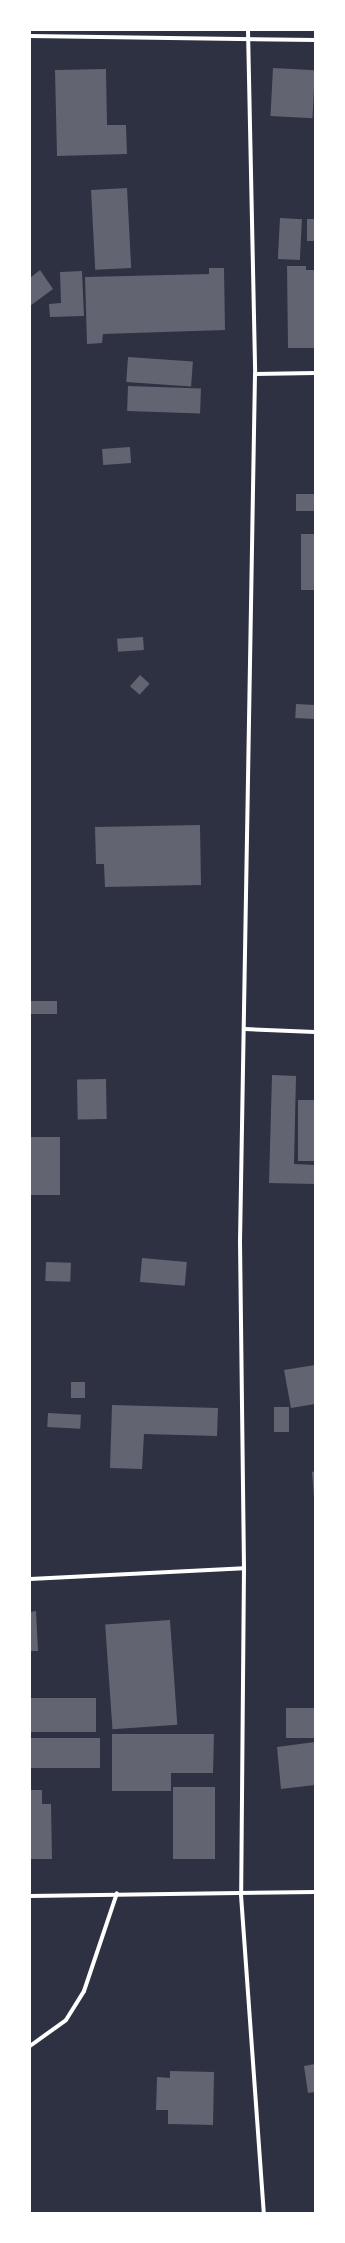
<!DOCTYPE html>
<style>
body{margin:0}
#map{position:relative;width:345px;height:2243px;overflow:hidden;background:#2d3142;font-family:Manrope,sans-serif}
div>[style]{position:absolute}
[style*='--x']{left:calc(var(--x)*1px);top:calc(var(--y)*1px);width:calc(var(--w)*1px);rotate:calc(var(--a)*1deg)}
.building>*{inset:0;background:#626471;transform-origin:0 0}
.minor>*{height:4px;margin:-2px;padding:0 2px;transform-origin:2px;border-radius:2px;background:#fff}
span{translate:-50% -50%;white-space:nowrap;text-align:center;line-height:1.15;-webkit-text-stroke:3.5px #fff;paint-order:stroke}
.frame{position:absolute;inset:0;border:31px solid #fff;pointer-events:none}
</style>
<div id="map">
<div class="building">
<div style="left:273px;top:68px;width:42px;height:48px;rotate:3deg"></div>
<div style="clip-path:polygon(106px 69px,107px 125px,126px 125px,127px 154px,57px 156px,55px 70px)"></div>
<div style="left:127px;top:188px;width:80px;height:36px;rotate:87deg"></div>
<div style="left:280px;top:218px;width:22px;height:41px;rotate:3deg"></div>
<div style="left:307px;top:219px;width:8px;height:22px"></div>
<div style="clip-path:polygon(287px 266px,306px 266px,306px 270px,315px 270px,315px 348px,288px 348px)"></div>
<div style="clip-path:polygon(209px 268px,224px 268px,225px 330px,103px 334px,102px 343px,87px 344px,85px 277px,209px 274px)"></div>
<div style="clip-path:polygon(40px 270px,53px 289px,30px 306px,30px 278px)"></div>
<div style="clip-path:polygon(82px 271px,84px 316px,50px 317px,49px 304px,61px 303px,60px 272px)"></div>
<div style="left:128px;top:357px;width:65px;height:25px;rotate:4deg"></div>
<div style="left:128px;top:386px;width:73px;height:25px;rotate:2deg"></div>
<div style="left:130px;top:447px;width:16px;height:28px;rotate:86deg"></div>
<div style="left:296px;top:494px;width:19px;height:17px"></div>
<div style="left:301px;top:534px;width:14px;height:56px"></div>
<div style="left:143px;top:637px;width:13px;height:26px;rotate:86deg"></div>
<div style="left:140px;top:675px;width:13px;height:15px;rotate:42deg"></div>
<div style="left:296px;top:704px;width:19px;height:14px;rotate:3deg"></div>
<div style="clip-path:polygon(200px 825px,201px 885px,105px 887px,104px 864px,96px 864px,95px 827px)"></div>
<div style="left:57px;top:1001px;width:13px;height:27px;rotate:90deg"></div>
<div style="clip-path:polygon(272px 1075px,296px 1076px,294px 1164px,315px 1165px,315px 1184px,269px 1183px)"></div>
<div style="left:106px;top:1079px;width:40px;height:29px;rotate:89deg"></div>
<div style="left:298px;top:1100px;width:17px;height:61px"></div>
<div style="left:30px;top:1137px;width:30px;height:58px"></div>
<div style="left:142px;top:1258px;width:45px;height:24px;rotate:5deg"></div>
<div style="left:46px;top:1262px;width:25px;height:19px;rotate:2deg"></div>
<div style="clip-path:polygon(315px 1365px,315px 1404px,291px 1408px,284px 1370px)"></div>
<div style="left:71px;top:1382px;width:14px;height:16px"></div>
<div style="clip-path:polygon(112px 1405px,218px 1408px,217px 1436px,144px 1434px,142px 1469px,110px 1468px)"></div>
<div style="left:274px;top:1407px;width:15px;height:25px"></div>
<div style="left:48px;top:1413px;width:33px;height:14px;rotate:3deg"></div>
<div style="clip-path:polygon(315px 1471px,315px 1498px,314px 1498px,312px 1472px)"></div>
<div style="clip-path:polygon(36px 1611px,38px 1651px,30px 1651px,30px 1612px)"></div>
<div style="left:170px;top:1620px;width:105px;height:65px;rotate:86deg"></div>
<div style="left:96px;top:1698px;width:34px;height:66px;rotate:90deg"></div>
<div style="left:315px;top:1708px;width:30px;height:29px;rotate:90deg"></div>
<div style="clip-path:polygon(112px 1734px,214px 1734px,213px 1773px,171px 1773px,171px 1791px,112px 1791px)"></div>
<div style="left:100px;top:1738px;width:30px;height:70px;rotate:90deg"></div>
<div style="clip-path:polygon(315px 1742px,315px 1785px,281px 1789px,277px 1747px)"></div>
<div style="left:173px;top:1787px;width:42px;height:72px"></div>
<div style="clip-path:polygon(30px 1790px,42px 1790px,42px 1804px,51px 1804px,52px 1859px,30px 1859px)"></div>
<div style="clip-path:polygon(315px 2064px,315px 2092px,308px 2093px,304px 2066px)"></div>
<div style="clip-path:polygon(170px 2071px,214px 2072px,213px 2125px,168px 2124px,168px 2110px,156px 2110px,157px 2077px,170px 2078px)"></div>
</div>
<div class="minor">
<div style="--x:248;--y:30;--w:344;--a:88.8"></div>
<div style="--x:255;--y:374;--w:867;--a:90.99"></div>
<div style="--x:240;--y:1241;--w:327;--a:89.3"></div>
<div style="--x:244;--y:1568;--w:327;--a:90.5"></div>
<div style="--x:241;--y:1895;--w:319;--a:85.9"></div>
<div style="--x:30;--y:36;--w:285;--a:0.8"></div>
<div style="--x:255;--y:374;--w:60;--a:-1"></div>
<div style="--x:245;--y:1029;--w:70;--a:2.5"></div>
<div style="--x:30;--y:1579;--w:214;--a:-2.9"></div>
<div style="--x:30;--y:1896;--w:285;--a:-0.8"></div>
<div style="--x:30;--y:2046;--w:44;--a:-35.8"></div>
<div style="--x:66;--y:2020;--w:34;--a:-58"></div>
<div style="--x:84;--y:1991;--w:103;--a:-71.4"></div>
</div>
<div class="frame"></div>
</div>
